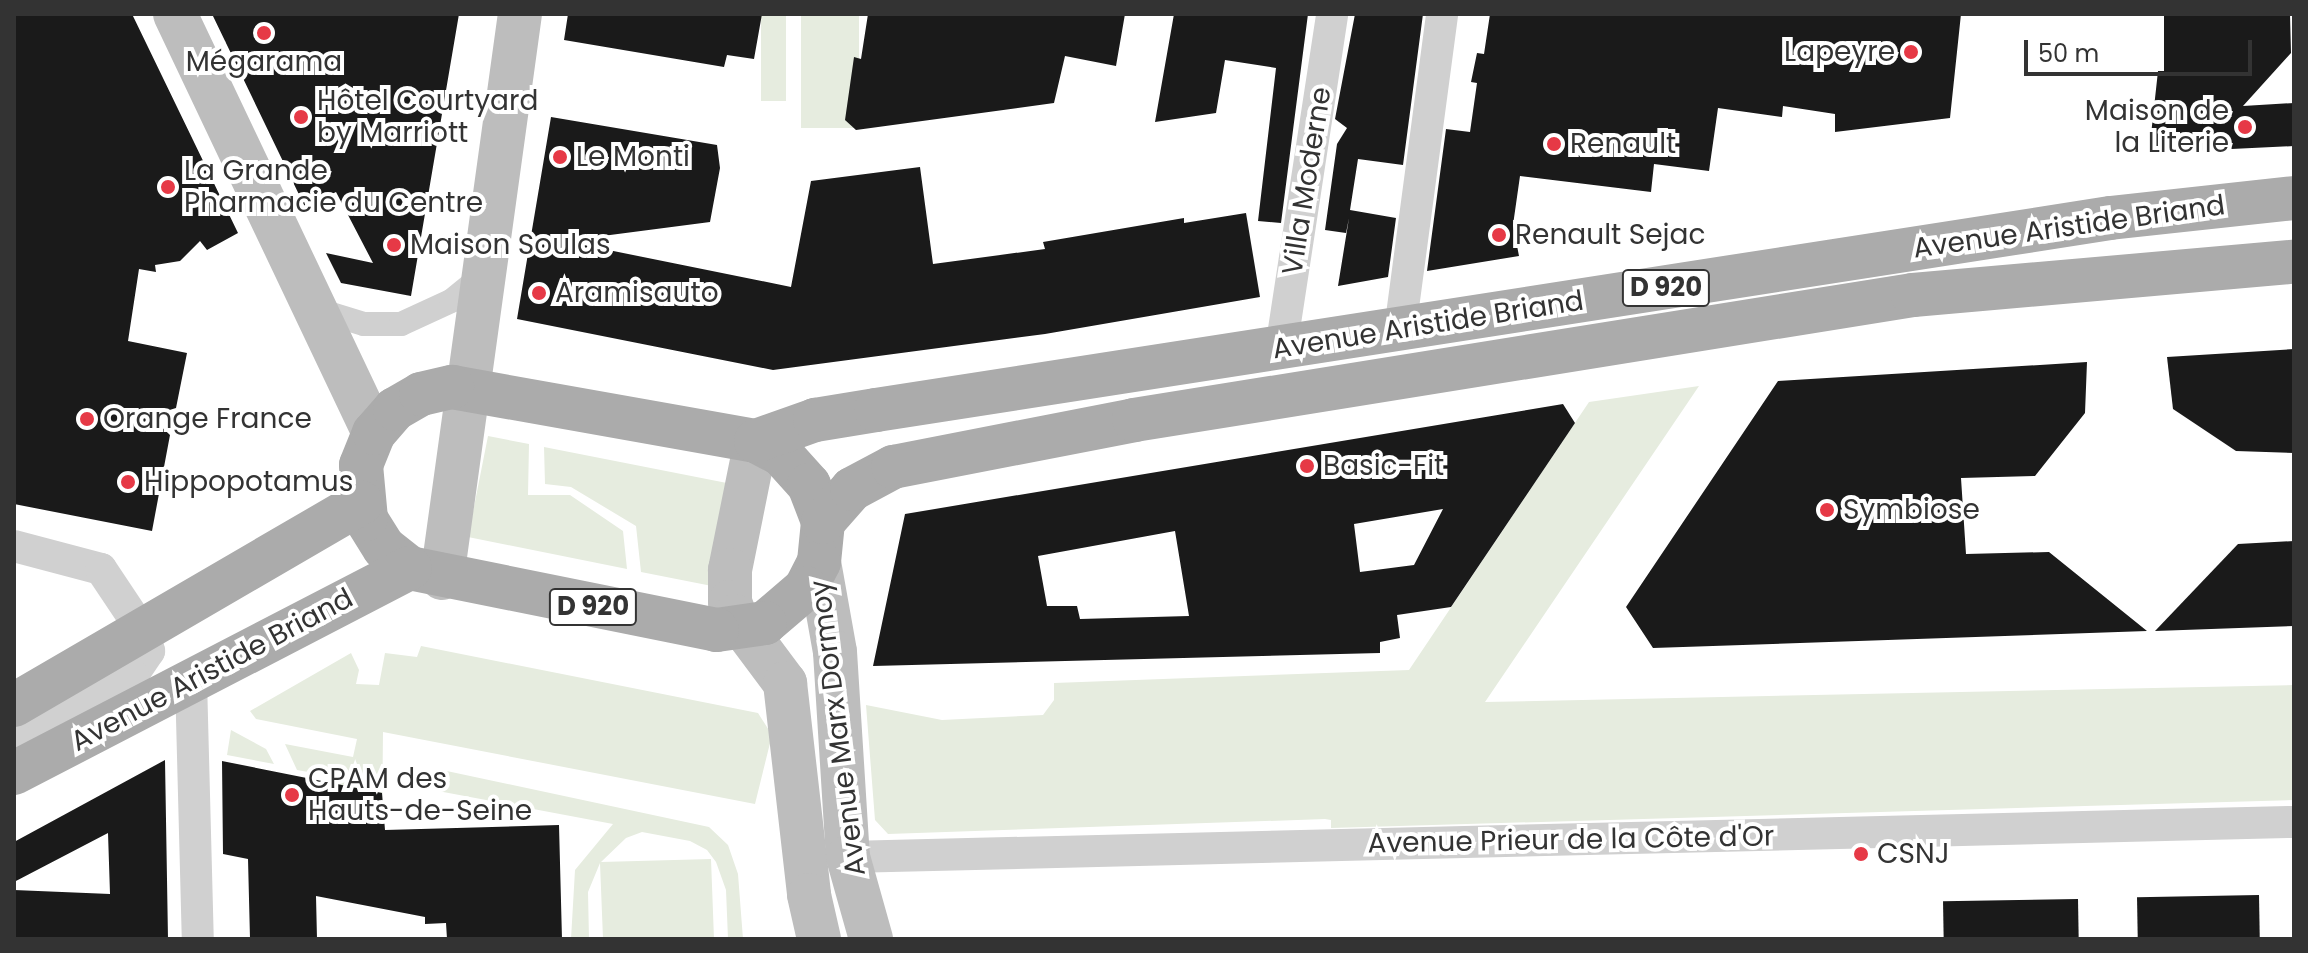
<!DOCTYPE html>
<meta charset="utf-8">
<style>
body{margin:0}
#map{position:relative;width:2308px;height:953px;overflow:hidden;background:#fff;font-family:Poppins,sans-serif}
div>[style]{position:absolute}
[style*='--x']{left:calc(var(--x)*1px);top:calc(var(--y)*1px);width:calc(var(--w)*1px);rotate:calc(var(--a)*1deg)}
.green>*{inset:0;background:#e6ecdf;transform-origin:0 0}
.building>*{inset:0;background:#1a1a1a;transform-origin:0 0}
.pedestrian>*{height:24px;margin:-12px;padding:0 12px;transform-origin:12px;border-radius:12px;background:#d0d0d0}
.minor>*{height:32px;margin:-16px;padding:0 16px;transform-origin:16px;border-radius:16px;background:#d0d0d0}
.secondary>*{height:44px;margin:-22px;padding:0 22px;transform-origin:22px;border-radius:22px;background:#bdbdbd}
.primary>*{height:44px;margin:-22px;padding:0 22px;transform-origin:22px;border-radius:22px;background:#ababab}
.dots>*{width:22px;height:22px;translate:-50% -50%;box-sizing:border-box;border:4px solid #fff;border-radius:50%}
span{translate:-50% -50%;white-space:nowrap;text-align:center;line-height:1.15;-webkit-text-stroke:8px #fff;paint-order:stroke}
.shield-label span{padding:2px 6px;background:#fff;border:2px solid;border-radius:6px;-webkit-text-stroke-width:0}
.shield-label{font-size:26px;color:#333;font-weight:700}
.poi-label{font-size:28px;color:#333}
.right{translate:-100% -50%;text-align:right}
.left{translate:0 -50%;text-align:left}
.street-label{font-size:28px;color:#333}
.frame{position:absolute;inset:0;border:16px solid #333;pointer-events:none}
.scale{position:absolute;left:2024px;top:40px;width:228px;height:36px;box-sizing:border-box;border:4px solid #333;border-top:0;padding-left:10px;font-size:24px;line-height:28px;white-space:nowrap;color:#333;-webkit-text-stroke:6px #fff;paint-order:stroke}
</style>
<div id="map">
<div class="green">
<div style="left:761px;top:14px;width:25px;height:87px"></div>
<div style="left:801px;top:14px;width:58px;height:114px"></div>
<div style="clip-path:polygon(1699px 386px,1485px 702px,2294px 685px,2294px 800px,1331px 828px,1331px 820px,1325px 819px,888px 834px,875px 820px,866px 705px,942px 720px,1043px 715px,1054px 700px,1054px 683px,1409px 670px,1589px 402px)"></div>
<div style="clip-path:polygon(488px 436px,529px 444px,528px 495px,570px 495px,623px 531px,627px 569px,468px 537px)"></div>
<div style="clip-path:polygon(544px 447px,732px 484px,712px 586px,641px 572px,636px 526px,571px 487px,545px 484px)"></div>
<div style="clip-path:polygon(421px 646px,758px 713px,772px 735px,755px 804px,383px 732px,382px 826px,380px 793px,325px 782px,325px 775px,297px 770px,285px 744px,353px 757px,357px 739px,256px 719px,250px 711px,351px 653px,359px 670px,356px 684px,379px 685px,385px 653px,417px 657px)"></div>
<div style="clip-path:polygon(231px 730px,266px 749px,274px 764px,227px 755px)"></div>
<div style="clip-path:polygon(442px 770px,709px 827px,728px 845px,738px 874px,743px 939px,728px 939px,726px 890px,716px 862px,707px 850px,690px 841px,642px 832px,626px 838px,601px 862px,711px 859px,714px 939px,603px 939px,600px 863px,588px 892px,589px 939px,571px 939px,575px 870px,613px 824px,438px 791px)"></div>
</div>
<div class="building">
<div style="clip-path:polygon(14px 14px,132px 14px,238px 233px,207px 250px,200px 241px,180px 261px,155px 265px,156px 272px,139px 269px,128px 341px,187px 353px,176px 408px,150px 416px,170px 435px,152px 531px,14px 504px)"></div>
<div style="clip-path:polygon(212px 14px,459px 14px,411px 296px,341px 283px,326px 253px,373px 263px,336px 192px,305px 207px)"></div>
<div style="clip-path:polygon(568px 14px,762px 14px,754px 59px,727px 55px,724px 67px,564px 40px)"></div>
<div style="clip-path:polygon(868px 14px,1125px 14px,1116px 66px,1065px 56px,1054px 103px,856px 130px,845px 120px,854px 57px,861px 59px)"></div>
<div style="clip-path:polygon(1174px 14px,1308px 14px,1281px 223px,1258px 221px,1276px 68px,1225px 60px,1216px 113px,1155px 122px)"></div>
<div style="clip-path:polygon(1355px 14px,1423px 14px,1403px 165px,1358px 159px,1350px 210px,1396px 218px,1388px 277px,1338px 286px,1349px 218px,1346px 233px,1325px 230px,1337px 144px,1347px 128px,1335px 119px)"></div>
<div style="clip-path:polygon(1490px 14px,1961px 14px,1950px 118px,1835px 132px,1835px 114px,1783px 106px,1782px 117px,1718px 108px,1709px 171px,1654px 164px,1651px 192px,1520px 176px,1513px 225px,1519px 256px,1427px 271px,1446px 129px,1470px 132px,1477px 83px,1471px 82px,1477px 53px,1484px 54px)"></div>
<div style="clip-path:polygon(2164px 14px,2290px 14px,2291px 53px,2243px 106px,2294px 103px,2294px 146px,2149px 153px,2158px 71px,2164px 71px)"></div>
<div style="clip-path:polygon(551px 117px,717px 145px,720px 168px,710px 222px,564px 241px,791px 287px,811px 181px,920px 167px,933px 264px,1045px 249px,1043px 242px,1184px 218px,1184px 223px,1246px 213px,1260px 297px,1045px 334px,773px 370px,517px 319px)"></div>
<div style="clip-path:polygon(2294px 349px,2294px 453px,2236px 451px,2173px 409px,2167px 357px)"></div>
<div style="clip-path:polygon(2087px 362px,2085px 413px,2035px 476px,1961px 478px,1966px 554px,2049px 552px,2147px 631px,1653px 648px,1626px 607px,1778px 381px)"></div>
<div style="clip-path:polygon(evenodd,1563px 404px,1575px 423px,1451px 607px,1397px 615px,1400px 638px,1380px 642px,1380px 653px,873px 666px,905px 514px,1563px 404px,1443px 509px,1414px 565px,1360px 572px,1354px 524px,1443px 509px,1563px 404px,1175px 531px,1189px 616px,1080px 619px,1077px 606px,1047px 606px,1038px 556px,1175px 531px)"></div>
<div style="clip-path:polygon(2294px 541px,2294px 626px,2155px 631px,2238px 544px)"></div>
<div style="clip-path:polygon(165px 760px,168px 939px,14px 939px,14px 890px,110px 894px,108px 833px,14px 882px,14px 842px)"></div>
<div style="clip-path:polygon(222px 761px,382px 793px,385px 830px,559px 825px,562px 939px,447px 939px,446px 923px,425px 924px,425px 917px,316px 896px,317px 939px,250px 939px,248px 859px,223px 854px)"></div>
<div style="left:2259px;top:895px;width:44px;height:122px;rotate:89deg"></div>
<div style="left:2078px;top:899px;width:40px;height:135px;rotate:89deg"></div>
</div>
<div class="pedestrian">
<div style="--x:315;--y:309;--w:51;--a:17"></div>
<div style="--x:364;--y:324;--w:37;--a:0"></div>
<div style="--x:401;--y:324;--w:55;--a:-24.7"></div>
<div style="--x:451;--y:301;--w:40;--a:-39"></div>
</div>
<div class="minor">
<div style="--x:1400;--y:330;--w:319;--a:-82.4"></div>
<div style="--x:1281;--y:349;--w:339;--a:-81.3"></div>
<div style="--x:14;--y:546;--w:90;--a:14.8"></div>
<div style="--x:101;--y:569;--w:76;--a:56.3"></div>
<div style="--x:143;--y:632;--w:20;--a:72"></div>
<div style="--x:149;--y:651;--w:29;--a:124"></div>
<div style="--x:133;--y:675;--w:132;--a:150.9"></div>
<div style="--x:18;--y:739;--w:10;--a:114"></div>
<div style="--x:191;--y:680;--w:259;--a:88.5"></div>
<div style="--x:848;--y:857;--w:1446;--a:-1.39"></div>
</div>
<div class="secondary">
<div style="--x:175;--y:14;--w:464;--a:64.6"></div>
<div style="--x:756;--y:441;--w:132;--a:101.4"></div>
<div style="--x:730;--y:570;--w:32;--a:90"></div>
<div style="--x:730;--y:602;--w:15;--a:70"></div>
<div style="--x:735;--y:616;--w:84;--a:53.3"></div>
<div style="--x:785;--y:683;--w:213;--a:83.5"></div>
<div style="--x:809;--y:895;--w:45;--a:77.2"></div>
<div style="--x:819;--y:562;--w:91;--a:79.9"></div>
<div style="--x:835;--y:652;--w:205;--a:86.4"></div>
<div style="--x:848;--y:857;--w:85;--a:74.3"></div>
<div style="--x:442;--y:578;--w:569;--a:-82.13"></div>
</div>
<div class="primary">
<div style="--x:452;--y:387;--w:309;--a:10.1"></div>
<div style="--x:756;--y:441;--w:30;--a:28"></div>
<div style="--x:782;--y:455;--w:40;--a:48"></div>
<div style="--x:809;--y:485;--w:40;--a:69"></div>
<div style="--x:823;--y:522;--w:40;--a:95.7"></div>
<div style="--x:819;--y:562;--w:29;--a:117"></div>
<div style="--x:806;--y:588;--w:54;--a:139.5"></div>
<div style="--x:765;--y:623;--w:49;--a:171.7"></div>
<div style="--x:717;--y:630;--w:313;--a:-168.6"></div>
<div style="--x:410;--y:568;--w:33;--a:-142"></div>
<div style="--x:384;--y:548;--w:34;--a:-122"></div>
<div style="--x:366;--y:519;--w:54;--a:-95.3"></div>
<div style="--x:361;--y:465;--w:35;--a:-68"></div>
<div style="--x:374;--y:433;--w:32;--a:-49"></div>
<div style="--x:395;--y:409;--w:30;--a:-30"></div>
<div style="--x:421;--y:394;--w:32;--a:-13"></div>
<div style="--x:756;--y:441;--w:63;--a:-19.6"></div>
<div style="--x:815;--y:420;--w:62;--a:-9.3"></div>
<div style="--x:876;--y:410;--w:1249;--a:-8.84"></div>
<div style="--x:2110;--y:218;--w:185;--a:-6.2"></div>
<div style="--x:823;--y:522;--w:44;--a:-48.7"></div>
<div style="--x:852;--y:489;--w:47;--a:-28.2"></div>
<div style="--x:893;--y:467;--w:246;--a:-11"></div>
<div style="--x:1134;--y:420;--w:789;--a:-9.12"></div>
<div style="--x:1913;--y:295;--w:382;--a:-5"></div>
<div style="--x:14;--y:705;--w:402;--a:-30.2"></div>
<div style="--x:14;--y:773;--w:446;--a:-27.4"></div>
</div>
<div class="dots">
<div style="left:264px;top:33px;background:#e63946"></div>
<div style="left:1911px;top:52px;background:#e63946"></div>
<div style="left:301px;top:117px;background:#e63946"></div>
<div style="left:2245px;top:127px;background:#e63946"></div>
<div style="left:1554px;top:144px;background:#e63946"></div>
<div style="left:560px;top:157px;background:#e63946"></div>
<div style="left:168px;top:187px;background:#e63946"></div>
<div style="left:1499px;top:235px;background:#e63946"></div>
<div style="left:394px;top:245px;background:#e63946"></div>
<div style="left:539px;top:293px;background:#e63946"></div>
<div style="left:87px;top:419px;background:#e63946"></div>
<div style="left:1307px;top:466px;background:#e63946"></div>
<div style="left:128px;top:482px;background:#e63946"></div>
<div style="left:1827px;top:510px;background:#e63946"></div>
<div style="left:292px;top:795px;background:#e63946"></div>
<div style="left:1861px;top:854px;background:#e63946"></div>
</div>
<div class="shield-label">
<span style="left:1666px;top:288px">D 920</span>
<span style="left:593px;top:607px">D 920</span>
</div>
<div class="poi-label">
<span class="right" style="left:1895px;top:52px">Lapeyre</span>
<span style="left:264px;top:62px">Mégarama</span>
<span class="left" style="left:317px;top:117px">Hôtel Courtyard<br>by Marriott</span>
<span class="right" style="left:2229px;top:127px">Maison de<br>la Literie</span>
<span class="left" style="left:1570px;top:144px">Renault</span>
<span class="left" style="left:576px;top:157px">Le Monti</span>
<span class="left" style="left:184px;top:187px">La Grande<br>Pharmacie du Centre</span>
<span class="left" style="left:1515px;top:235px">Renault Sejac</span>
<span class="left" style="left:410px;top:245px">Maison Soulas</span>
<span class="left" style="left:555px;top:293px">Aramisauto</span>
<span class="left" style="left:103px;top:419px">Orange France</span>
<span class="left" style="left:1323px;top:466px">Basic-Fit</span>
<span class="left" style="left:144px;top:482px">Hippopotamus</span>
<span class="left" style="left:1843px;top:510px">Symbiose</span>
<span class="left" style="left:308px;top:795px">CPAM des<br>Hauts-de-Seine</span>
<span class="left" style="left:1877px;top:854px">CSNJ</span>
</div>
<div class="street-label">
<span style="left:1307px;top:181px;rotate:-81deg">Villa Moderne</span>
<span style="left:2069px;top:227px;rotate:-8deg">Avenue Aristide Briand</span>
<span style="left:1428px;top:325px;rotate:-9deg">Avenue Aristide Briand</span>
<span style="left:212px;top:670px;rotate:-28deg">Avenue Aristide Briand</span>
<span style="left:838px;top:728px;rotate:-97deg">Avenue Marx Dormoy</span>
<span style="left:1571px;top:840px;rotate:-1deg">Avenue Prieur de la Côte d'Or</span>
</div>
<div class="frame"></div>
<div class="scale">50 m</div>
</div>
